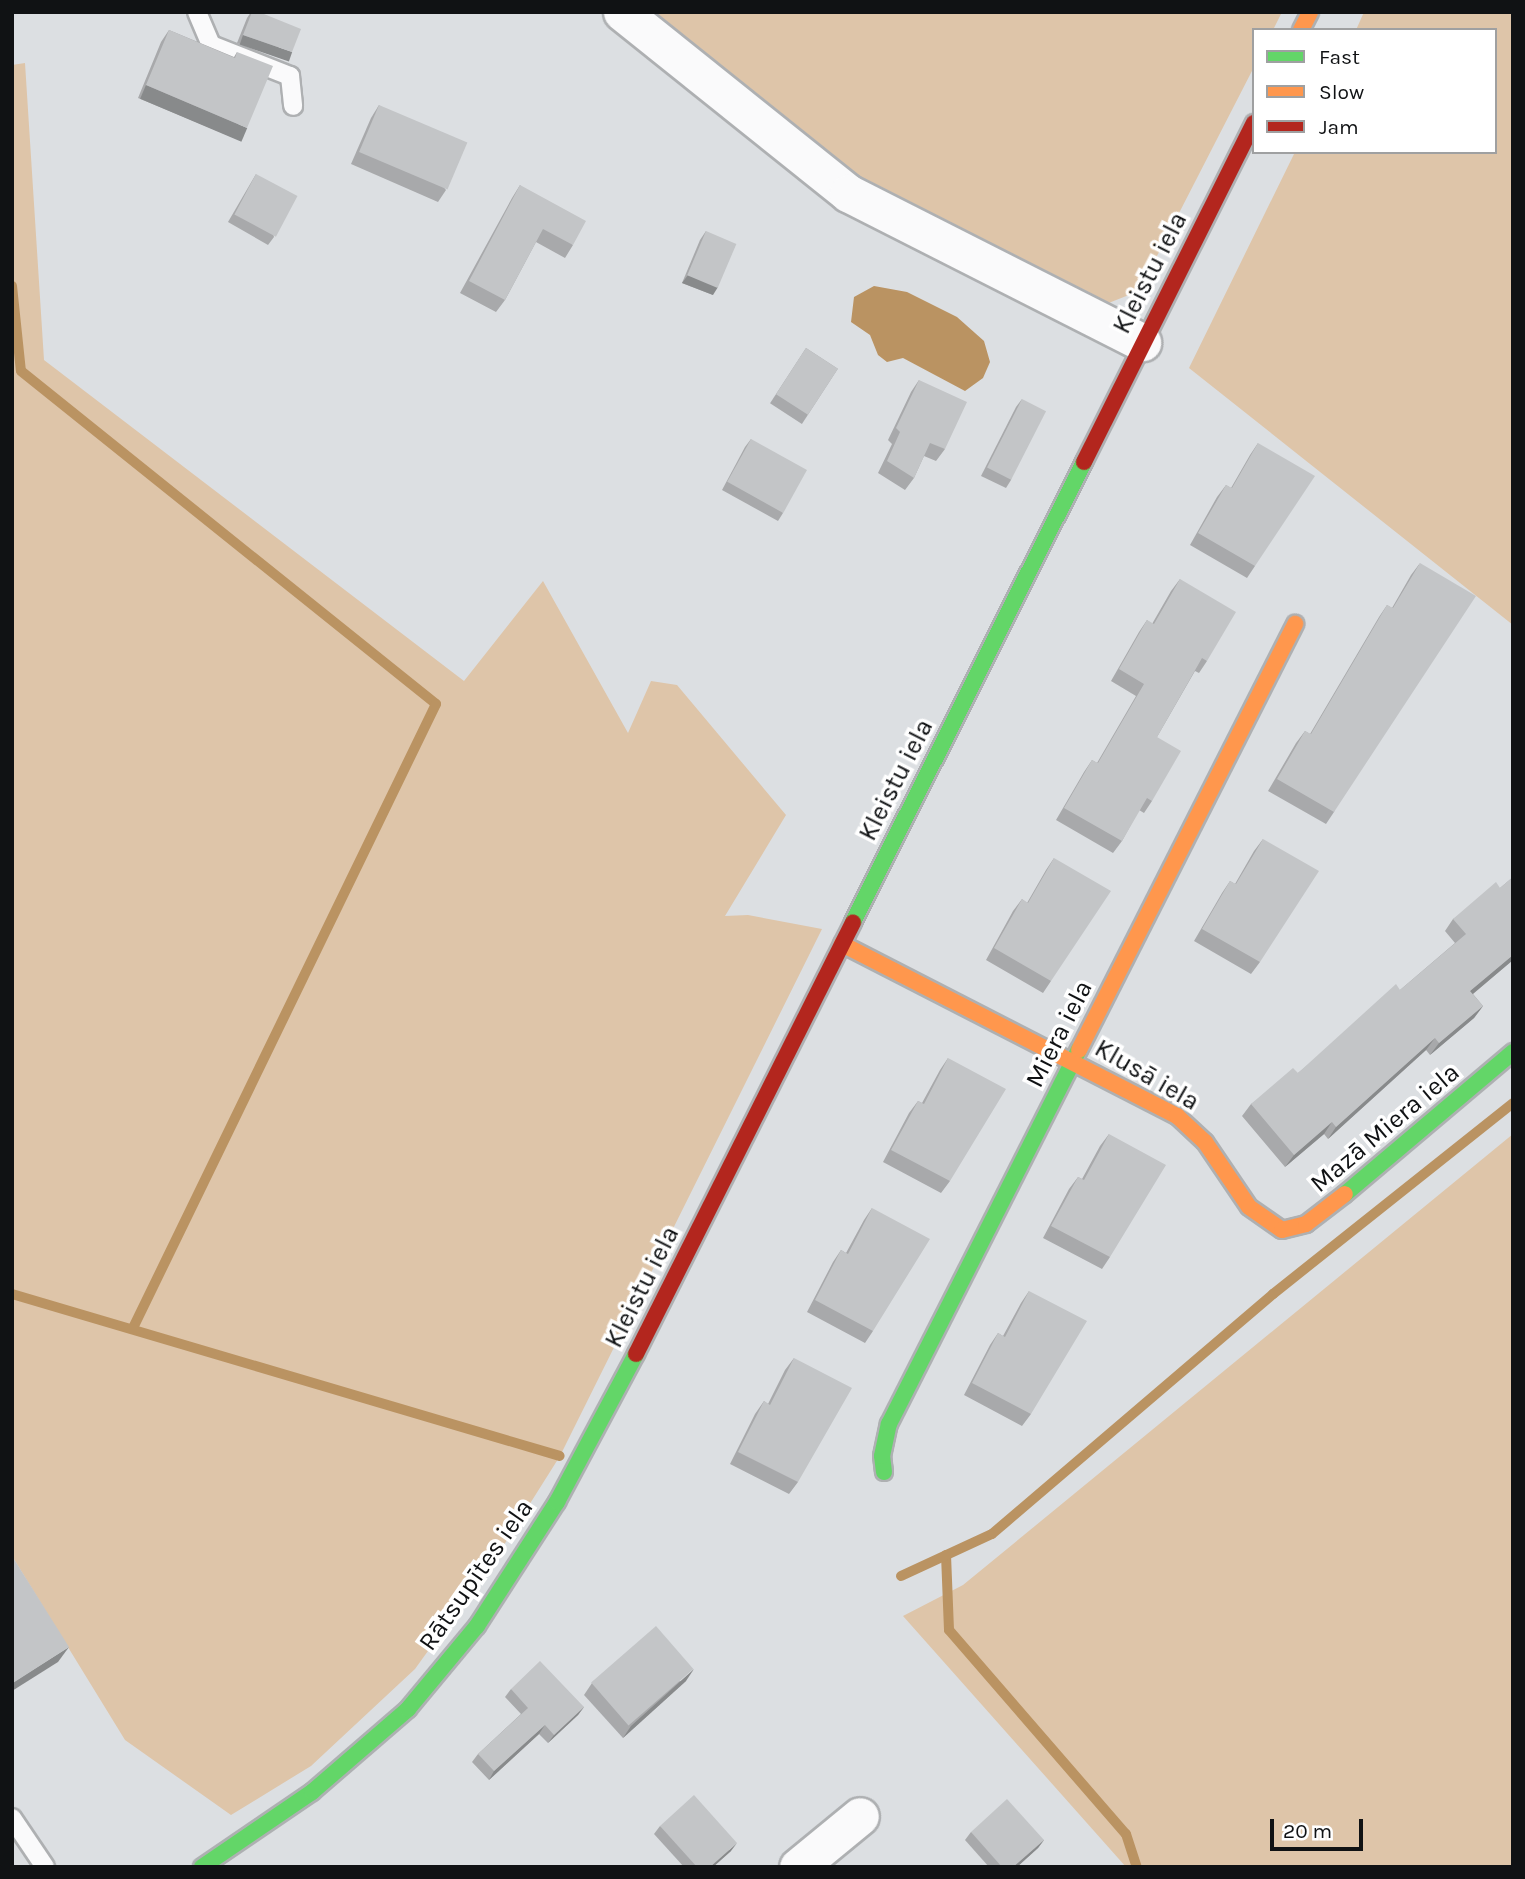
<!DOCTYPE html>
<meta charset="utf-8">
<style>
body{margin:0}
#map{position:relative;width:1525px;height:1879px;overflow:hidden;background:#dcdfe2;font-family:Karla,sans-serif}
div>[style]{position:absolute}
[style*='--x']{left:calc(var(--x)*1px);top:calc(var(--y)*1px);width:calc(var(--w)*1px);rotate:calc(var(--a)*1deg)}
.green>*{inset:0;background:#dec5a9}
.water>*{inset:0;background:#ba9362}
.stream>*{height:10px;margin:-5px;padding:0 5px;transform-origin:5px;border-radius:5px;background:#ba9362}
.roads{filter:drop-shadow(2px 0 #aeb0b2) drop-shadow(-2px 0 #aeb0b2) drop-shadow(0 2px #aeb0b2) drop-shadow(0 -2px #aeb0b2)}
.lane>*{height:18px;margin:-9px;padding:0 9px;transform-origin:9px;border-radius:9px;background:#fafafb}
.street>*{height:37px;margin:-18.5px;padding:0 18.5px;transform-origin:18.5px;border-radius:18.5px;background:#fafafb}
.fast>*{height:16px;margin:-8px;padding:0 8px;transform-origin:8px;border-radius:8px;background:#63d668}
.slow>*{height:16px;margin:-8px;padding:0 8px;transform-origin:8px;border-radius:8px;background:#ff974d}
.jam>*{height:16px;margin:-8px;padding:0 8px;transform-origin:8px;border-radius:8px;background:#b3261e}
.wall>*{inset:0;background:#a8a9ab;transform-origin:0 0}
.shaded-wall>*{inset:0;background:#888a8b;transform-origin:0 0}
.building>*{inset:0;background:#c3c5c7;transform-origin:0 0}
span{translate:-50% -50%;white-space:nowrap;text-align:center;line-height:1.15;-webkit-text-stroke:7px #fff;paint-order:stroke}
.street-label{font-size:26px;color:#101214}
.frame{position:absolute;inset:0;border:14px solid #101214;pointer-events:none}
.legend{position:absolute;left:1252px;top:28px;width:245px;height:126px;box-sizing:border-box;background:#fff;border:2px solid #9fa0a1;margin:0;padding:9px 12px;list-style:none;font-size:21px;color:#101214}
.legend li{display:flex;align-items:center;gap:14px;height:35px}
.legend b{width:35px;border:2px solid #9fa0a1}
.scale{position:absolute;left:1270px;top:1819px;width:93px;height:32px;box-sizing:border-box;border:4px solid #101214;border-top:0;padding-left:9px;font-size:21px;line-height:24px;white-space:nowrap;color:#101214;-webkit-text-stroke:5px #fff;paint-order:stroke}
</style>
<div id="map">
<div class="green">
<div style="clip-path:polygon(647px 12px,1282px 12px,1273px 30px,1254px 30px,1254px 67px,1139px 291px,1101px 306px,853px 179px)"></div>
<div style="clip-path:polygon(1364px 12px,1513px 12px,1513px 625px,1189px 368px,1295px 152px,1495px 152px,1495px 30px,1356px 30px)"></div>
<div style="clip-path:polygon(25px 63px,44px 360px,464px 681px,543px 581px,628px 733px,651px 681px,677px 685px,786px 815px,725px 916px,748px 915px,822px 929px,560px 1456px,502px 1548px,415px 1669px,311px 1766px,231px 1815px,125px 1740px,12px 1556px,12px 65px)"></div>
<div style="clip-path:polygon(1513px 1134px,1513px 1867px,1126px 1867px,903px 1616px,963px 1585px)"></div>
</div>
<div class="water">
<div style="clip-path:polygon(874px 286px,907px 292px,957px 317px,984px 341px,990px 362px,983px 378px,965px 391px,903px 358px,887px 362px,878px 355px,870px 335px,851px 322px,854px 297px)"></div>
</div>
<div class="stream">
<div style="--x:12;--y:286;--w:85;--a:84"></div>
<div style="--x:21;--y:371;--w:532;--a:38.74"></div>
<div style="--x:436;--y:704;--w:694;--a:115.9"></div>
<div style="--x:12;--y:1294;--w:571;--a:16.47"></div>
<div style="--x:946;--y:1555;--w:75;--a:87.7"></div>
<div style="--x:949;--y:1630;--w:270;--a:49.1"></div>
<div style="--x:1126;--y:1834;--w:35;--a:72"></div>
<div style="--x:901;--y:1576;--w:100;--a:-24.8"></div>
<div style="--x:992;--y:1534;--w:370;--a:-40.5"></div>
<div style="--x:1273;--y:1294;--w:307;--a:-38.5"></div>
</div>
<div class="roads">
<div class="lane">
<div style="--x:197;--y:12;--w:36;--a:67"></div>
<div style="--x:211;--y:45;--w:85;--a:21.4"></div>
<div style="--x:290;--y:76;--w:30;--a:84"></div>
<div style="--x:12;--y:1818;--w:59;--a:56"></div>
</div>
<div class="street">
<div style="--x:622;--y:12;--w:290;--a:38.7"></div>
<div style="--x:848;--y:193;--w:330;--a:26.9"></div>
<div style="--x:798;--y:1867;--w:80;--a:-39.4"></div>
</div>
<div class="fast">
<div style="--x:853;--y:922;--w:515;--a:-63.34"></div>
<div style="--x:1345;--y:1194;--w:220;--a:-40.2"></div>
<div style="--x:884;--y:1472;--w:16;--a:-97"></div>
<div style="--x:882;--y:1456;--w:33;--a:-78"></div>
<div style="--x:889;--y:1424;--w:419;--a:-63.1"></div>
<div style="--x:202;--y:1867;--w:133;--a:-34.3"></div>
<div style="--x:312;--y:1792;--w:127;--a:-40.8"></div>
<div style="--x:408;--y:1709;--w:108;--a:-50.3"></div>
<div style="--x:477;--y:1626;--w:148;--a:-57.2"></div>
<div style="--x:557;--y:1502;--w:168;--a:-61.9"></div>
</div>
<div class="slow">
<div style="--x:1301;--y:30;--w:20;--a:-63"></div>
<div style="--x:842;--y:944;--w:377;--a:27.2"></div>
<div style="--x:1177;--y:1116;--w:38;--a:43"></div>
<div style="--x:1205;--y:1142;--w:78;--a:55.9"></div>
<div style="--x:1249;--y:1207;--w:40;--a:34.9"></div>
<div style="--x:1282;--y:1230;--w:25;--a:-14"></div>
<div style="--x:1306;--y:1224;--w:49;--a:-37.6"></div>
<div style="--x:1079;--y:1050;--w:478;--a:-63.1"></div>
</div>
<div class="jam">
<div style="--x:1084;--y:462;--w:379;--a:-63.4"></div>
<div style="--x:636;--y:1354;--w:483;--a:-63.3"></div>
</div>
</div>
<div class="wall">
<div style="clip-path:polygon(251px 12px,259px 12px,286px 60px,237px 43px,247px 18px)"></div>
<div style="clip-path:polygon(169px 30px,234px 57px,237px 52px,239px 140px,138px 98px,161px 42px)"></div>
<div style="clip-path:polygon(379px 105px,446px 190px,438px 202px,351px 164px,371px 118px)"></div>
<div style="clip-path:polygon(256px 174px,274px 237px,268px 245px,228px 222px)"></div>
<div style="clip-path:polygon(520px 185px,573px 245px,565px 258px,536px 242px,505px 300px,496px 312px,460px 293px,512px 198px)"></div>
<div style="clip-path:polygon(706px 231px,713px 295px,682px 283px,700px 240px)"></div>
<div style="left:806px;top:348px;width:38px;height:66px;rotate:33deg"></div>
<div style="clip-path:polygon(919px 380px,945px 449px,936px 461px,924px 456px,914px 478px,905px 490px,878px 473px,892px 444px,888px 440px,911px 392px)"></div>
<div style="clip-path:polygon(1022px 399px,1011px 480px,1006px 488px,981px 476px,1016px 407px)"></div>
<div style="clip-path:polygon(751px 439px,783px 513px,778px 521px,722px 490px,745px 447px)"></div>
<div style="clip-path:polygon(1258px 443px,1255px 566px,1247px 578px,1190px 545px,1217px 497px,1226px 485px,1231px 488px,1250px 455px)"></div>
<div style="clip-path:polygon(1420px 563px,1334px 812px,1326px 824px,1268px 791px,1296px 743px,1305px 731px,1310px 734px,1379px 617px,1387px 605px,1392px 608px,1411px 575px)"></div>
<div style="clip-path:polygon(1180px 579px,1207px 661px,1199px 673px,1195px 671px,1157px 737px,1152px 801px,1144px 813px,1139px 810px,1122px 841px,1113px 853px,1056px 820px,1084px 772px,1092px 760px,1097px 763px,1136px 696px,1111px 681px,1139px 632px,1147px 620px,1152px 624px,1171px 591px)"></div>
<div style="clip-path:polygon(1263px 839px,1260px 962px,1251px 974px,1194px 941px,1222px 893px,1230px 881px,1235px 884px,1254px 851px)"></div>
<div style="clip-path:polygon(1054px 858px,1051px 981px,1043px 993px,986px 960px,1013px 911px,1022px 899px,1027px 903px,1046px 870px)"></div>
<div style="clip-path:polygon(1513px 877px,1513px 960px,1473px 994px,1483px 1006px,1474px 1018px,1430px 1055px,1426px 1050px,1328px 1139px,1324px 1134px,1285px 1167px,1242px 1116px,1251px 1104px,1298px 1073px,1400px 990px,1455px 943px,1445px 931px,1453px 919px,1500px 888px)"></div>
<div style="clip-path:polygon(948px 1058px,950px 1181px,941px 1193px,883px 1162px,909px 1113px,918px 1101px,922px 1103px,940px 1070px)"></div>
<div style="clip-path:polygon(1109px 1134px,1110px 1257px,1102px 1269px,1043px 1238px,1069px 1189px,1078px 1177px,1082px 1179px,1100px 1146px)"></div>
<div style="clip-path:polygon(872px 1208px,873px 1331px,865px 1343px,807px 1312px,833px 1262px,841px 1250px,846px 1253px,864px 1220px)"></div>
<div style="clip-path:polygon(1029px 1291px,1031px 1414px,1022px 1426px,964px 1395px,990px 1345px,998px 1333px,1003px 1336px,1021px 1303px)"></div>
<div style="clip-path:polygon(794px 1358px,798px 1482px,789px 1494px,730px 1464px,755px 1414px,764px 1401px,768px 1404px,785px 1370px)"></div>
<div style="clip-path:polygon(686px 1681px,623px 1738px,584px 1695px,592px 1683px)"></div>
<div style="clip-path:polygon(511px 1689px,584px 1707px,578px 1715px,548px 1743px,539px 1734px,489px 1780px,472px 1762px,478px 1754px,521px 1714px,505px 1697px)"></div>
<div style="clip-path:polygon(660px 1826px,731px 1851px,713px 1867px,684px 1867px,654px 1834px)"></div>
<div style="clip-path:polygon(971px 1832px,1044px 1840px,1038px 1848px,1017px 1867px,989px 1867px,965px 1840px)"></div>
</div>
<div class="shaded-wall">
<div style="left:243px;top:35px;width:52px;height:10px;rotate:19deg"></div>
<div style="left:146px;top:85px;width:110px;height:15px;rotate:23deg"></div>
<div style="clip-path:polygon(688px 275px,718px 287px,713px 295px,682px 283px)"></div>
<div style="clip-path:polygon(1513px 955px,1513px 960px,1462px 1003px,1470px 991px)"></div>
<div style="clip-path:polygon(1483px 1006px,1474px 1018px,1430px 1055px,1439px 1043px)"></div>
<div style="clip-path:polygon(1435px 1038px,1426px 1050px,1328px 1139px,1336px 1127px)"></div>
<div style="clip-path:polygon(1332px 1122px,1324px 1134px,1285px 1167px,1294px 1155px)"></div>
<div style="clip-path:polygon(69px 1647px,58px 1662px,12px 1691px,12px 1683px)"></div>
<div style="clip-path:polygon(694px 1669px,686px 1681px,623px 1738px,631px 1726px)"></div>
<div style="clip-path:polygon(584px 1707px,578px 1715px,548px 1743px,554px 1735px)"></div>
<div style="clip-path:polygon(545px 1725px,539px 1734px,489px 1780px,494px 1771px)"></div>
<div style="clip-path:polygon(1044px 1840px,1038px 1848px,1017px 1867px,1013px 1867px)"></div>
<div style="clip-path:polygon(737px 1843px,731px 1851px,713px 1867px,710px 1867px)"></div>
</div>
<div class="building">
<div style="clip-path:polygon(252px 12px,259px 12px,301px 29px,292px 52px,243px 35px)"></div>
<div style="clip-path:polygon(169px 30px,235px 58px,237px 52px,273px 66px,247px 128px,146px 85px)"></div>
<div style="left:379px;top:105px;width:96px;height:51px;rotate:23deg"></div>
<div style="left:256px;top:174px;width:47px;height:46px;rotate:28deg"></div>
<div style="clip-path:polygon(520px 185px,586px 221px,573px 245px,543px 229px,505px 300px,469px 281px)"></div>
<div style="left:706px;top:231px;width:33px;height:48px;rotate:23deg"></div>
<div style="left:806px;top:348px;width:38px;height:55px;rotate:33deg"></div>
<div style="clip-path:polygon(919px 380px,967px 402px,945px 449px,930px 443px,914px 478px,887px 461px,900px 432px,896px 428px)"></div>
<div style="left:1022px;top:399px;width:27px;height:77px;rotate:27deg"></div>
<div style="left:751px;top:439px;width:64px;height:49px;rotate:29deg"></div>
<div style="clip-path:polygon(1258px 443px,1315px 476px,1255px 566px,1198px 533px,1226px 485px,1232px 488px)"></div>
<div style="clip-path:polygon(1420px 563px,1476px 596px,1334px 812px,1277px 779px,1305px 731px,1311px 734px,1387px 605px,1393px 608px)"></div>
<div style="clip-path:polygon(1180px 579px,1236px 612px,1207px 661px,1202px 658px,1157px 737px,1181px 751px,1152px 801px,1147px 798px,1122px 841px,1064px 808px,1092px 760px,1098px 763px,1144px 684px,1119px 669px,1147px 620px,1154px 624px)"></div>
<div style="clip-path:polygon(1263px 839px,1319px 871px,1260px 962px,1202px 929px,1230px 881px,1236px 884px)"></div>
<div style="clip-path:polygon(1054px 858px,1111px 891px,1051px 981px,994px 948px,1022px 899px,1028px 903px)"></div>
<div style="clip-path:polygon(1513px 877px,1513px 955px,1470px 991px,1483px 1006px,1439px 1043px,1435px 1038px,1336px 1127px,1332px 1122px,1294px 1155px,1251px 1104px,1293px 1068px,1298px 1073px,1396px 984px,1400px 990px,1466px 934px,1453px 919px,1496px 882px,1500px 888px)"></div>
<div style="clip-path:polygon(948px 1058px,1006px 1089px,950px 1181px,891px 1150px,918px 1101px,924px 1104px)"></div>
<div style="clip-path:polygon(1109px 1134px,1166px 1165px,1110px 1257px,1051px 1226px,1078px 1177px,1084px 1180px)"></div>
<div style="clip-path:polygon(872px 1208px,930px 1239px,873px 1331px,815px 1300px,841px 1250px,848px 1254px)"></div>
<div style="clip-path:polygon(1029px 1291px,1087px 1321px,1031px 1414px,972px 1383px,998px 1333px,1005px 1337px)"></div>
<div style="clip-path:polygon(794px 1358px,852px 1388px,798px 1482px,738px 1452px,764px 1401px,770px 1405px)"></div>
<div style="clip-path:polygon(12px 1556px,69px 1647px,13px 1683px,12px 1682px)"></div>
<div style="left:656px;top:1626px;width:57px;height:86px;rotate:49deg"></div>
<div style="clip-path:polygon(540px 1661px,584px 1707px,554px 1735px,545px 1725px,494px 1771px,478px 1754px,528px 1708px,511px 1689px)"></div>
<div style="clip-path:polygon(694px 1795px,737px 1843px,710px 1867px,697px 1867px,660px 1826px)"></div>
<div style="clip-path:polygon(1007px 1799px,1044px 1840px,1013px 1867px,1002px 1867px,971px 1832px)"></div>
</div>
<div class="street-label">
<span style="left:1150px;top:273px;rotate:-63deg">Kleistu iela</span>
<span style="left:896px;top:780px;rotate:-63deg">Kleistu iela</span>
<span style="left:1059px;top:1034px;rotate:-63deg">Miera iela</span>
<span style="left:1147px;top:1075px;rotate:30deg">Klusā iela</span>
<span style="left:1385px;top:1128px;rotate:-40deg">Mazā Miera iela</span>
<span style="left:642px;top:1287px;rotate:-63deg">Kleistu iela</span>
<span style="left:476px;top:1575px;rotate:-55deg">Rātsupītes iela</span>
</div>
<div class="frame"></div>
<ul class="legend">
<li><b style="height:9px;background:#63d668"></b>Fast</li>
<li><b style="height:9px;background:#ff974d"></b>Slow</li>
<li><b style="height:9px;background:#b3261e"></b>Jam</li>
</ul>
<div class="scale">20 m</div>
</div>
